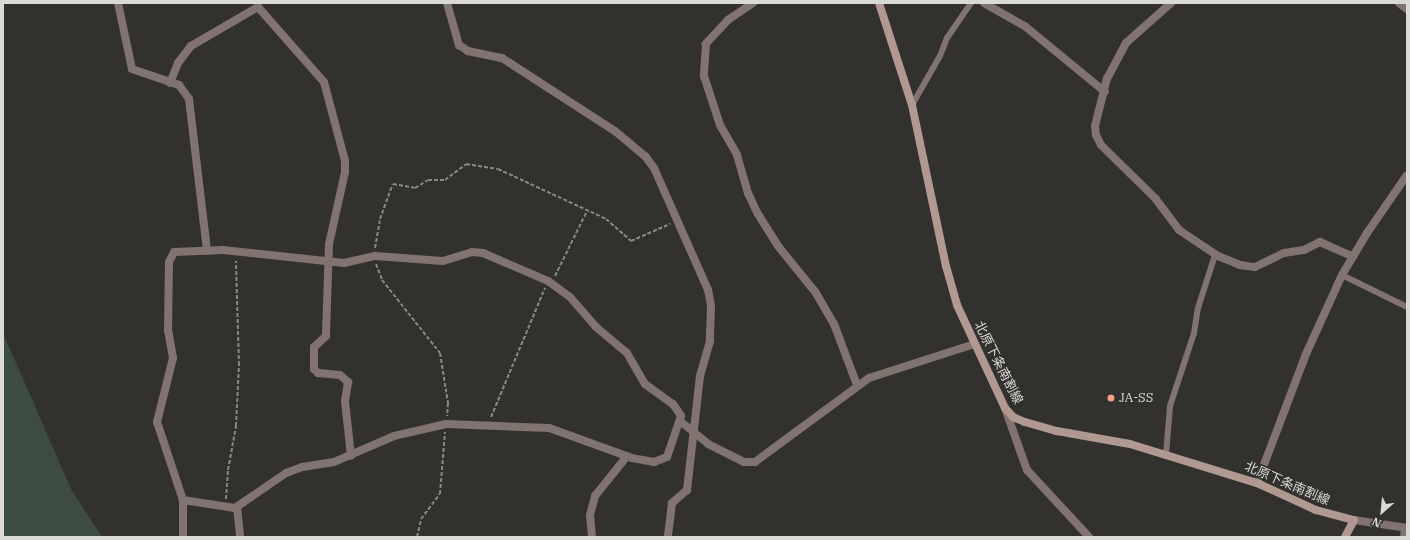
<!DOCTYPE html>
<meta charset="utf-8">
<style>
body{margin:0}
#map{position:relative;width:1410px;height:540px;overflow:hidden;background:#32312d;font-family:"IBM Plex Serif","Noto Sans JP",serif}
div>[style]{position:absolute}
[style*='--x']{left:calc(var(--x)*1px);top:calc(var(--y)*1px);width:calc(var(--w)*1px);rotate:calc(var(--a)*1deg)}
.green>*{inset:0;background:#3c4c43}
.path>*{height:2px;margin-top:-1px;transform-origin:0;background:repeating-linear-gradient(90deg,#878783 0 4px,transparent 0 6px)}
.lane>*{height:6px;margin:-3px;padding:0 3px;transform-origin:3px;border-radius:3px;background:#81736f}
.street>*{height:8px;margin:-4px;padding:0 4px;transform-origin:4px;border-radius:4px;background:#81736f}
.secondary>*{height:8px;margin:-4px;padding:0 4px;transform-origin:4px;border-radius:4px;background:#af9991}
.dots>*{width:11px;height:11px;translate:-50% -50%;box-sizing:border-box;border:2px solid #32312d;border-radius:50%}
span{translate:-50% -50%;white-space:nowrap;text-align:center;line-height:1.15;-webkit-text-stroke:3.5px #32312d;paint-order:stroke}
.street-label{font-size:13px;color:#d9d9d6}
.poi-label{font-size:13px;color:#d9d9d6}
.left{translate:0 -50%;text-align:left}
.frame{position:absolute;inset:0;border:4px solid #d9d9d6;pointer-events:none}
.north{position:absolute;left:1362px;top:492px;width:40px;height:40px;-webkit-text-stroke:3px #32312d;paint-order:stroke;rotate:207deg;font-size:11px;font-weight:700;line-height:16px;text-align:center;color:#d9d9d6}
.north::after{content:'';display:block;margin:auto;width:14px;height:18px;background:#d9d9d6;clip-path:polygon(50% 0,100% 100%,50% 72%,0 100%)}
</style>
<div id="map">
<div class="green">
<div style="clip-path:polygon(3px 333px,71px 489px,102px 537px,3px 537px)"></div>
</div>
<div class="path">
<div style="--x:375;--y:248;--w:29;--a:-80"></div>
<div style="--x:380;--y:219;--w:37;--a:-70"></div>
<div style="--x:393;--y:184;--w:22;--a:10"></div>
<div style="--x:415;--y:188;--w:15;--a:-32"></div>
<div style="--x:428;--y:180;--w:17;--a:0"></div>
<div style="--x:445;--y:180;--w:26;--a:-37"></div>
<div style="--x:466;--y:164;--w:32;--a:9"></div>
<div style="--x:498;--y:169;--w:119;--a:24.8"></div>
<div style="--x:606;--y:219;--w:33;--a:41"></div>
<div style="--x:631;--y:241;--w:43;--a:-23.6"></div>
<div style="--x:376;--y:264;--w:17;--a:69"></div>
<div style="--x:382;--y:280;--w:93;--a:51.5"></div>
<div style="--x:440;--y:353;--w:51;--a:80.9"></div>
<div style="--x:448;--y:403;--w:13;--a:94"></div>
<div style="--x:555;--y:276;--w:72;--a:-63.8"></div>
<div style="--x:491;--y:417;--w:140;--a:-67.3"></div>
<div style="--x:226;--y:499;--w:29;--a:-86"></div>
<div style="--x:228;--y:470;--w:45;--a:-79.7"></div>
<div style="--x:236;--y:426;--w:61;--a:-87.2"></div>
<div style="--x:239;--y:365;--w:104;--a:-91.7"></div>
<div style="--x:417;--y:537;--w:18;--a:-77"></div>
<div style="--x:421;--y:519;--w:31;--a:-53"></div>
<div style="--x:440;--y:494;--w:62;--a:-85.4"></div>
</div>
<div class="lane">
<div style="--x:912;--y:105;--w:56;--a:-60.3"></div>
<div style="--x:940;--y:56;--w:19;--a:-69"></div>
<div style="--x:947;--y:38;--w:42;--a:-55.6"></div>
<div style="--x:1342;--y:275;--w:72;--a:26.2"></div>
<div style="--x:1166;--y:454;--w:48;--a:-85.2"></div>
<div style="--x:1170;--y:406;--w:77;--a:-71.8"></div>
<div style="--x:1194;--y:333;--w:25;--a:-81"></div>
<div style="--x:1198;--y:308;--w:56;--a:-72.2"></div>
<div style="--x:1403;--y:537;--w:10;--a:-84"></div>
</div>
<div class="street">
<div style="--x:118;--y:3;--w:67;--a:78"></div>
<div style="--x:132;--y:69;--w:50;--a:18.8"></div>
<div style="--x:179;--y:85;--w:17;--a:54"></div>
<div style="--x:189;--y:99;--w:153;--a:83.2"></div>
<div style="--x:447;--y:3;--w:44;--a:74.1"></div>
<div style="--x:459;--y:45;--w:11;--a:34"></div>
<div style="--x:468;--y:51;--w:35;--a:12"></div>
<div style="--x:502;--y:58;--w:135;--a:32.9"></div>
<div style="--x:615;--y:131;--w:39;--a:40"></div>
<div style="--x:645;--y:156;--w:15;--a:53"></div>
<div style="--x:654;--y:168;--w:133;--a:66.1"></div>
<div style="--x:708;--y:290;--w:16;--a:79"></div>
<div style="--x:711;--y:306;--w:35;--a:92"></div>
<div style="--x:710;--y:341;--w:36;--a:106"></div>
<div style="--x:700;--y:376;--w:115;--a:96.5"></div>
<div style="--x:687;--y:490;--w:20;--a:139"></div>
<div style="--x:672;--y:503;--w:34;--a:97"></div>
<div style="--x:753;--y:3;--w:30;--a:146"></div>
<div style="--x:728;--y:20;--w:33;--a:133"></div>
<div style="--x:706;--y:44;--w:32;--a:94"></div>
<div style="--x:704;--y:76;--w:52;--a:71.9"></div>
<div style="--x:720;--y:125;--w:34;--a:60"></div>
<div style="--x:737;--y:155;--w:40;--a:74"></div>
<div style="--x:748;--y:193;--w:23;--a:65"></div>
<div style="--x:758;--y:214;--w:38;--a:58"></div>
<div style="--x:778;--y:246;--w:60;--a:51"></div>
<div style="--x:816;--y:293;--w:36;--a:60"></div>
<div style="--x:834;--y:324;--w:65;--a:69.3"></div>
<div style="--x:984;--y:3;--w:48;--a:29.7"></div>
<div style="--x:1026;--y:27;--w:102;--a:39.4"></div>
<div style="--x:1171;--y:3;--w:60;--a:138.4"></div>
<div style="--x:1126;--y:43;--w:40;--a:118"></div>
<div style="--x:1107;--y:78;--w:49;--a:104"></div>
<div style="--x:1095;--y:126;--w:9;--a:84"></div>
<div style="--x:1096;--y:135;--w:11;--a:63"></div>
<div style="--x:1101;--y:145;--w:76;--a:44.5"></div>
<div style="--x:1155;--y:198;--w:40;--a:53"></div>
<div style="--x:1179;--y:230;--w:47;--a:33.7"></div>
<div style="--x:1218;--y:256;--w:24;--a:22"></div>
<div style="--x:1240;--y:265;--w:15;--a:8"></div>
<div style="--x:1255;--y:267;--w:32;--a:-26"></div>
<div style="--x:1284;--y:253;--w:20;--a:-9"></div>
<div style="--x:1304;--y:250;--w:18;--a:-27"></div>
<div style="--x:1320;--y:242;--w:36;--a:24"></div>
<div style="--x:1399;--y:3;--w:10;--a:37"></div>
<div style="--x:170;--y:83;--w:22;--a:-68"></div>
<div style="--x:178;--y:63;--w:21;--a:-53"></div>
<div style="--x:191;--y:46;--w:78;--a:-30.2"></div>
<div style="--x:258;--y:7;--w:100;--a:48.7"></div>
<div style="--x:324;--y:82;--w:82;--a:75.1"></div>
<div style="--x:345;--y:161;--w:11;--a:90"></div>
<div style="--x:345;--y:172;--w:74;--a:102.5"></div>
<div style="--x:329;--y:244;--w:92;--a:91.9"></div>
<div style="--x:326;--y:336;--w:16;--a:137"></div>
<div style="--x:314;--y:347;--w:22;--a:90"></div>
<div style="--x:314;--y:369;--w:6;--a:45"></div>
<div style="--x:318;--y:373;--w:22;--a:5"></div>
<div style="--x:340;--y:375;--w:11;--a:41"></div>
<div style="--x:348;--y:382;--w:19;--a:99"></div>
<div style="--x:345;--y:401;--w:55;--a:83.8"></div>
<div style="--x:1005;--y:408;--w:66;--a:70.5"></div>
<div style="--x:1027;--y:470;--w:91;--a:47.2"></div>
<div style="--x:680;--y:421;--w:36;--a:39"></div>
<div style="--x:708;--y:444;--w:40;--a:26.6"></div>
<div style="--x:744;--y:462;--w:11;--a:0"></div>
<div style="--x:755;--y:462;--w:142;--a:-36.4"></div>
<div style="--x:869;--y:378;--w:110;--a:-17.9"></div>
<div style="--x:1257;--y:483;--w:138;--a:-69.2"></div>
<div style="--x:1306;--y:354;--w:87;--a:-65.5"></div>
<div style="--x:1342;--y:275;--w:49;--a:-59.2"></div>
<div style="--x:1367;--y:233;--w:70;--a:-55.4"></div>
<div style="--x:237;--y:507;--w:30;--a:84"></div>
<div style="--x:1354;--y:520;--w:54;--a:8.6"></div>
<div style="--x:183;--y:537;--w:37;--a:-90"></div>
<div style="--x:183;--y:500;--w:82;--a:-108.4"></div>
<div style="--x:157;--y:422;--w:66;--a:-76"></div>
<div style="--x:173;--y:358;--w:27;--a:-100"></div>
<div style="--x:168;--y:331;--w:69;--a:-89.2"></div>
<div style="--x:169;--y:262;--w:11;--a:-63"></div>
<div style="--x:174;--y:252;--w:49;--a:-2.3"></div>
<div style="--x:223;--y:250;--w:122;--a:6.1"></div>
<div style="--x:344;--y:263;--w:32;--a:-13"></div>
<div style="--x:375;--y:256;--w:68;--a:4.2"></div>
<div style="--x:443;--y:261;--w:30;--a:-17"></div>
<div style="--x:472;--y:252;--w:11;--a:5"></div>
<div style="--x:483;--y:253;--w:71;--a:23.3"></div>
<div style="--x:548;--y:281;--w:27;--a:36"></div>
<div style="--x:570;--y:297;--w:40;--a:49"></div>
<div style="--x:596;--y:327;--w:40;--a:40"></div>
<div style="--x:627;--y:353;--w:36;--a:60"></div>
<div style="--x:645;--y:384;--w:34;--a:36"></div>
<div style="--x:673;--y:404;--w:14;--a:56"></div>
<div style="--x:681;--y:416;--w:43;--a:108.9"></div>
<div style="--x:667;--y:457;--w:14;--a:159"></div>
<div style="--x:654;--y:462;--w:22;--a:-170"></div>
<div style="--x:632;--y:458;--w:88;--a:-160.1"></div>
<div style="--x:549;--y:428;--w:103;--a:-177.8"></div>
<div style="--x:446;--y:424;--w:53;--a:167"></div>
<div style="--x:394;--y:436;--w:65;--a:156.6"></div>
<div style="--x:334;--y:462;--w:32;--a:171"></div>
<div style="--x:302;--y:467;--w:17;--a:159"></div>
<div style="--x:286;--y:473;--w:62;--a:145.5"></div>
<div style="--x:235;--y:508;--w:53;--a:-171.3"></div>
<div style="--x:592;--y:537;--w:22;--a:-95"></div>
<div style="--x:590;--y:515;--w:20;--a:-75"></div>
<div style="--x:595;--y:496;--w:51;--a:-51.3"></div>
</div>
<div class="secondary">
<div style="--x:879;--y:3;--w:107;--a:72.1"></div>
<div style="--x:912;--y:105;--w:165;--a:78.1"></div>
<div style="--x:946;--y:266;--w:41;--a:74.2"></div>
<div style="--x:957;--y:305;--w:114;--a:65"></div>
<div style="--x:1005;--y:408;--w:12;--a:48"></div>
<div style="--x:1013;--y:417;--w:13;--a:23"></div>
<div style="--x:1025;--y:422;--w:33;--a:16"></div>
<div style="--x:1057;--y:431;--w:74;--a:10.1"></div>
<div style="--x:1130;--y:444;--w:133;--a:17.1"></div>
<div style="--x:1257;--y:483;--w:65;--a:24.6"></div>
<div style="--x:1316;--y:510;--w:39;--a:15"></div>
<div style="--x:1354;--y:520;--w:19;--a:118"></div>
</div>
<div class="dots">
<div style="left:1111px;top:398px;background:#f49e8a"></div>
</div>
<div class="street-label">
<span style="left:998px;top:363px;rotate:63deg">北原下条南割線</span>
<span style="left:1287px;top:484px;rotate:23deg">北原下条南割線</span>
</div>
<div class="poi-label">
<span class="left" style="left:1119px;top:398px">JA-SS</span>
</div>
<div class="frame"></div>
<div class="north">N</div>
</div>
